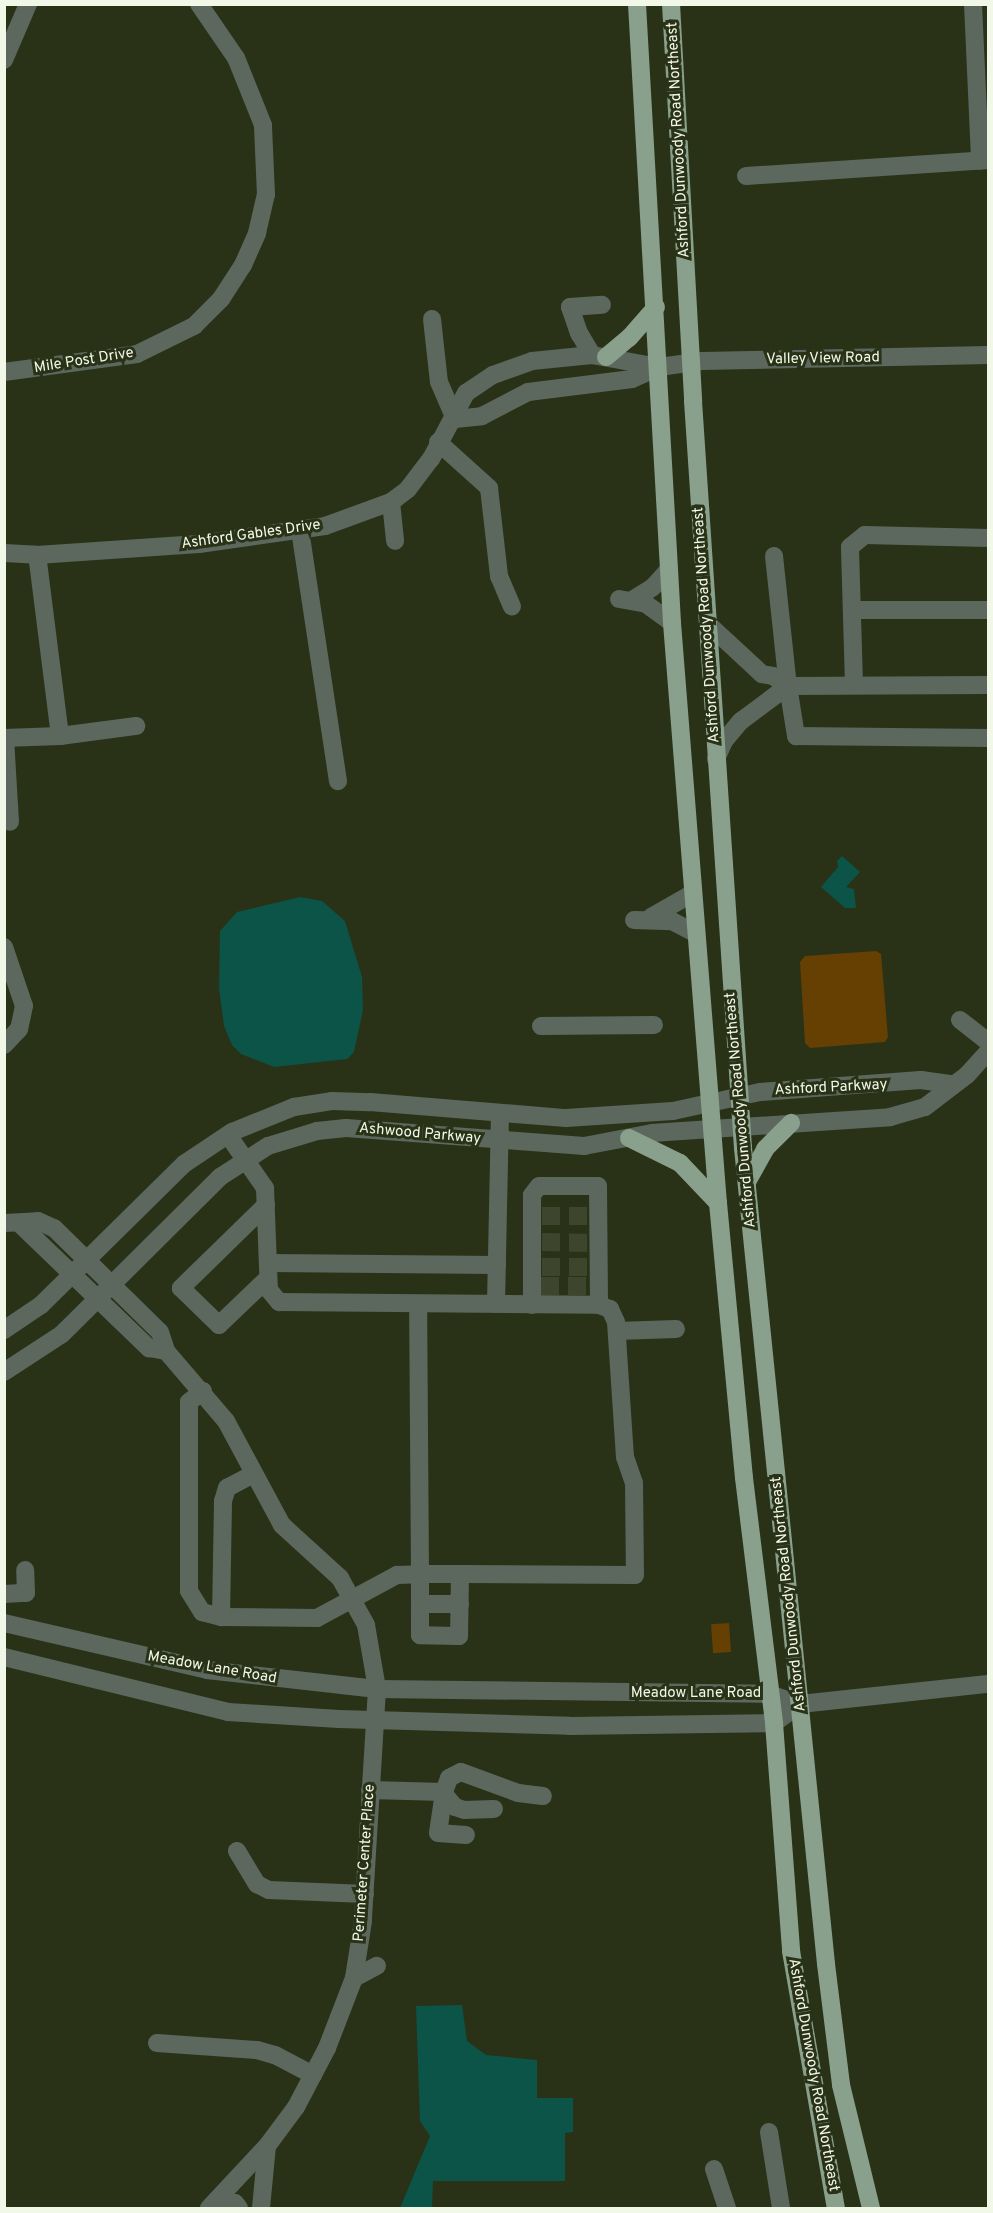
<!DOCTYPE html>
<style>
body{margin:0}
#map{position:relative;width:993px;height:2213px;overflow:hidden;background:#293217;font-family:Overpass,sans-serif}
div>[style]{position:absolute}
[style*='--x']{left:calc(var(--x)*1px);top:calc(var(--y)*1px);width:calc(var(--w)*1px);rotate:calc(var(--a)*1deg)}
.green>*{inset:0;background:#654002;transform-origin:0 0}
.water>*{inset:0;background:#0b5447}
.minor-tunnel>*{height:18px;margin-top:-9px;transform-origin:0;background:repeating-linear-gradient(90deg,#3d462c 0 18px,transparent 0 27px)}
.minor>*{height:18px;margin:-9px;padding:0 9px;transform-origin:9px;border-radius:9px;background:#5c685e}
.major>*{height:18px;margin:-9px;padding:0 9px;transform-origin:9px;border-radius:9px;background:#88a08c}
span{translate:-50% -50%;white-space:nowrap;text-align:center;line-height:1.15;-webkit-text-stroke:6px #293217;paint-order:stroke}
.street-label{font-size:15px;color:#f1f8e7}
.frame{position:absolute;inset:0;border:6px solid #f1f8e7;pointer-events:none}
</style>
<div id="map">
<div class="green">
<div style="clip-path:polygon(876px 951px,881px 954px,888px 1037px,885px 1042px,810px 1048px,805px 1043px,800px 962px,805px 956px)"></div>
<div style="left:729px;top:1623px;width:29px;height:18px;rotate:86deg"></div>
</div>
<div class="water">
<div style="clip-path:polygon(842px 856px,860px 872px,846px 887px,854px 889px,856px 908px,845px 908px,821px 887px,838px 867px,837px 861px)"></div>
<div style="clip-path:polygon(300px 897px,322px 901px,345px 921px,362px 977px,363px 1010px,354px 1052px,347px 1059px,274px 1067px,241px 1054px,232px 1045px,224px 1026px,219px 988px,220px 931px,237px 912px)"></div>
<div style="clip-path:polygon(462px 2005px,467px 2041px,486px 2055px,537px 2060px,537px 2098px,573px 2098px,573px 2132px,565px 2133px,565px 2181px,433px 2181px,432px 2208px,400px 2208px,430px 2136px,420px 2121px,416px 2006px)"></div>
</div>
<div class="minor-tunnel">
<div style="--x:542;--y:1216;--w:49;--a:0"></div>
<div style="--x:542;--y:1242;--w:48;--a:1.2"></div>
<div style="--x:542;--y:1267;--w:48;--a:0"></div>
<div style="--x:541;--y:1286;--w:50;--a:0"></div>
</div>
<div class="minor">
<div style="--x:973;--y:4;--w:157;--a:87.4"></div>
<div style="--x:4;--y:60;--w:61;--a:-66.8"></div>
<div style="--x:746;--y:176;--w:243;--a:-3.8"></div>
<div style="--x:570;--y:307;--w:28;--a:71"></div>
<div style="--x:579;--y:333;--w:26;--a:59"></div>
<div style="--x:570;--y:307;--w:32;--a:-4"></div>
<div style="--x:432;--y:319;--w:63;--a:83.7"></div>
<div style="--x:439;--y:382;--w:40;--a:66.6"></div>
<div style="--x:4;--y:372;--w:134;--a:-7.7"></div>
<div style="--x:137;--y:354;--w:64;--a:-26.2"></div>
<div style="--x:194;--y:326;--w:38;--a:-45"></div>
<div style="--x:221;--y:299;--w:40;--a:-57.1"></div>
<div style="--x:243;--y:265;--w:35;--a:-66"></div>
<div style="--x:257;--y:233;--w:39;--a:-77"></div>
<div style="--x:266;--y:195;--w:70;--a:-92.5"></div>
<div style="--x:263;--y:125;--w:72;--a:-111.9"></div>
<div style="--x:236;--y:58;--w:65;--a:-124.4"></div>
<div style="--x:455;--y:419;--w:27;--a:-6"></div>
<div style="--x:482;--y:416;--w:52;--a:-27.6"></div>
<div style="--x:528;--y:392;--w:105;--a:-7.1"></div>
<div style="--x:632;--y:379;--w:30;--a:-24"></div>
<div style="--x:659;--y:367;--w:43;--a:-7.9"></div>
<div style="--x:702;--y:361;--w:286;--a:-1.2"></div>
<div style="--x:438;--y:442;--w:69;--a:42"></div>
<div style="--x:489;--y:488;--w:89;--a:83.5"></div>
<div style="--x:499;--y:576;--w:33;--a:67"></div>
<div style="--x:391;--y:502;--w:39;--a:84"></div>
<div style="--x:300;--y:530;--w:254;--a:81.4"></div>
<div style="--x:4;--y:553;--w:33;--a:3"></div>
<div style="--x:37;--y:555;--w:162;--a:-3.9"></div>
<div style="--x:199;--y:544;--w:127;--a:-8.1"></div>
<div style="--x:325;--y:526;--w:70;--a:-20"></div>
<div style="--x:391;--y:502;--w:21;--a:-37"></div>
<div style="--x:408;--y:489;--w:38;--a:-53"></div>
<div style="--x:431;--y:459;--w:75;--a:-62.1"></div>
<div style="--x:466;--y:393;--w:32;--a:-34"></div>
<div style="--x:493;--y:375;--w:41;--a:-19.7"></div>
<div style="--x:532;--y:361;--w:60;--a:-5.7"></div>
<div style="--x:592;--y:355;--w:68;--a:10.2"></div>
<div style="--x:774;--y:556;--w:131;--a:83.9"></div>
<div style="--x:619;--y:599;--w:27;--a:10"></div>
<div style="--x:646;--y:604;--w:32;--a:36"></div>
<div style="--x:634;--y:599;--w:22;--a:-32"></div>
<div style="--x:653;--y:587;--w:24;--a:-48"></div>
<div style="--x:852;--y:610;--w:136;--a:0"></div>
<div style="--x:708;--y:624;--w:74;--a:42.8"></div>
<div style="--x:762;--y:674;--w:11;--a:10"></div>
<div style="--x:773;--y:676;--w:18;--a:34"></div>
<div style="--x:854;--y:684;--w:137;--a:-91.7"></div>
<div style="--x:850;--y:547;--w:19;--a:-39"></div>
<div style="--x:865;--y:535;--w:123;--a:1.4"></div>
<div style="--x:988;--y:685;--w:200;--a:179.7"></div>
<div style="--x:788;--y:686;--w:51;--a:80.9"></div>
<div style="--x:796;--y:736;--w:192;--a:0.6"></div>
<div style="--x:60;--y:736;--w:77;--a:-7.5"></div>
<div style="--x:4;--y:738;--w:56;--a:-2"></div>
<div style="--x:60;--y:736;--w:182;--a:-97.2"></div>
<div style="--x:5;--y:738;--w:84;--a:86.6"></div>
<div style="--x:716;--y:759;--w:20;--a:-66"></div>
<div style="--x:724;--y:741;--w:26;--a:-50"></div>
<div style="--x:741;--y:721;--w:59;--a:-36.7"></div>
<div style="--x:651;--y:917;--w:48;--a:-29.7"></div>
<div style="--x:634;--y:920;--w:38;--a:2"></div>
<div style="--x:672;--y:921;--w:27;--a:28"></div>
<div style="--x:4;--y:947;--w:62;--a:71.3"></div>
<div style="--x:24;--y:1006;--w:24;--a:102"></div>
<div style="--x:19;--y:1029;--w:22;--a:133"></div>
<div style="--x:960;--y:1020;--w:36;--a:38"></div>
<div style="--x:541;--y:1026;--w:113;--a:-0.5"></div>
<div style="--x:228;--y:1135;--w:65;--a:55.1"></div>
<div style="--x:265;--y:1188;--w:102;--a:87.8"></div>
<div style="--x:269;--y:1290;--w:16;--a:50"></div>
<div style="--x:279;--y:1302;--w:320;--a:0.5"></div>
<div style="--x:599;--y:1305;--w:12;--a:20"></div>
<div style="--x:610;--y:1309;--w:14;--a:65"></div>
<div style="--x:616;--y:1322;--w:135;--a:86.2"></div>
<div style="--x:625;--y:1457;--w:28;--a:71"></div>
<div style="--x:634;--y:1483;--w:92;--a:89.4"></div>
<div style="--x:635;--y:1575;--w:175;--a:-179.7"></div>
<div style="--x:266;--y:1205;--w:119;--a:135.7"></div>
<div style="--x:181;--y:1288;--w:53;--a:44.2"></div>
<div style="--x:219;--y:1325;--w:68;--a:-43.8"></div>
<div style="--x:4;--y:1223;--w:34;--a:-3"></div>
<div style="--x:38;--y:1221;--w:17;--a:24"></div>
<div style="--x:54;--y:1228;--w:148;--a:44.5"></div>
<div style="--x:160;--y:1332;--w:20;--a:72"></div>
<div style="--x:166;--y:1351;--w:92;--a:49.4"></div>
<div style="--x:226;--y:1421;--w:118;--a:61.7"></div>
<div style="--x:282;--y:1525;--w:79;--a:42.4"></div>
<div style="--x:340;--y:1578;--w:54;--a:61"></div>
<div style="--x:366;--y:1625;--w:65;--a:80.2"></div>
<div style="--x:377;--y:1689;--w:232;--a:93.5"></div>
<div style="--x:363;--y:1921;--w:58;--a:99"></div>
<div style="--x:354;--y:1978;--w:75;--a:111.1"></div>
<div style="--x:327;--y:2048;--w:67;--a:117.7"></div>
<div style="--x:296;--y:2107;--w:49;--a:126.6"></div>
<div style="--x:267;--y:2146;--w:85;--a:133.1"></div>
<div style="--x:21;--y:1225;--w:178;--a:43.9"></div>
<div style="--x:149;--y:1348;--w:17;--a:10"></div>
<div style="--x:268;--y:1263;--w:229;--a:0.5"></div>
<div style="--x:496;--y:1304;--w:190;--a:-88.8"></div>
<div style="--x:532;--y:1305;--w:110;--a:-90"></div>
<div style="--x:532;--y:1195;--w:11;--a:-52"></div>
<div style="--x:539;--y:1186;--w:59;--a:0"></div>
<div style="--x:598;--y:1186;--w:119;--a:89.5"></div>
<div style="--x:4;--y:1330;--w:45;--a:-34"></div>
<div style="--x:41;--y:1305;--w:201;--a:-44.6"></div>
<div style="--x:184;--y:1164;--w:58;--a:-33.7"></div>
<div style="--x:232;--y:1132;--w:67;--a:-22"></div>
<div style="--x:294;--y:1107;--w:38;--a:-9"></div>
<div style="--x:332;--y:1101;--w:38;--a:2"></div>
<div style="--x:370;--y:1102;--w:197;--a:4.7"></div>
<div style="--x:566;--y:1118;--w:107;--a:-3.7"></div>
<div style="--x:673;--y:1111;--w:89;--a:-12.3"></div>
<div style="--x:760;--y:1092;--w:161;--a:-4.3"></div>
<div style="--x:921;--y:1080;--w:29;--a:8"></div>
<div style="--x:617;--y:1331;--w:59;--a:-1.9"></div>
<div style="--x:4;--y:1372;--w:69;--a:-33.2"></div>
<div style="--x:62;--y:1334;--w:223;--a:-44.8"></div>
<div style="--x:220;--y:1177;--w:57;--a:-32.9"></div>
<div style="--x:268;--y:1146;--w:51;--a:-17"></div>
<div style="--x:317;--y:1131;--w:29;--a:-6"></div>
<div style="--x:346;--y:1128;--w:239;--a:4.3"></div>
<div style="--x:584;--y:1146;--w:69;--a:-10.8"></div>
<div style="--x:652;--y:1133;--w:239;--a:-3.8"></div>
<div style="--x:890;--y:1117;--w:36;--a:-16"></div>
<div style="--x:925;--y:1107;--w:53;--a:-37.3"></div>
<div style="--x:967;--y:1075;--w:31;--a:-48"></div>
<div style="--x:203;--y:1391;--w:18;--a:142"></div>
<div style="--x:189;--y:1402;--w:189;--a:90"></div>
<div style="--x:189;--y:1591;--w:25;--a:58"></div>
<div style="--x:202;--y:1612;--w:20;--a:15"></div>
<div style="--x:221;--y:1617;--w:96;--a:0.6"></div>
<div style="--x:317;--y:1618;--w:91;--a:-28.3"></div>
<div style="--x:397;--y:1575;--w:23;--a:-2"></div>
<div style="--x:420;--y:1574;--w:270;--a:-90.4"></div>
<div style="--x:420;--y:1574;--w:40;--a:0"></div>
<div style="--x:460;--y:1574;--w:62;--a:90.9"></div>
<div style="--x:459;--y:1636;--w:39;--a:-179"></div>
<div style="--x:420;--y:1635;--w:61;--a:-90"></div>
<div style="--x:4;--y:1594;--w:22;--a:-3"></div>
<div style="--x:26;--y:1593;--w:23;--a:-92"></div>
<div style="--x:420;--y:1604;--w:40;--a:0"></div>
<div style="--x:221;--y:1617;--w:116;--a:-89"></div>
<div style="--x:223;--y:1501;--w:14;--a:-73"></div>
<div style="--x:227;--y:1488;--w:30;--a:-28"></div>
<div style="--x:4;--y:1623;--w:208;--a:13"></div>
<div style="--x:207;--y:1670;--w:171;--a:6.4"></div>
<div style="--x:377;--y:1689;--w:392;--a:0.7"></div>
<div style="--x:769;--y:1694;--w:33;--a:18"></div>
<div style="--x:800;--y:1704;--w:189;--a:-6.1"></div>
<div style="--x:4;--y:1657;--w:231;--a:13.8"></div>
<div style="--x:228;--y:1712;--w:111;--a:3.6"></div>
<div style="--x:339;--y:1719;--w:231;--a:1.7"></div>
<div style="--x:570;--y:1726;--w:204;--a:-0.8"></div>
<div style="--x:774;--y:1723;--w:32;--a:-36"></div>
<div style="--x:370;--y:1790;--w:74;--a:1.5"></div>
<div style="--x:444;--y:1792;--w:41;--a:98.3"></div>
<div style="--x:438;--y:1833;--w:28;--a:4"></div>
<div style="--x:444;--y:1792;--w:15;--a:-70"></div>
<div style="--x:449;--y:1778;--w:13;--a:-27"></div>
<div style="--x:461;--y:1772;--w:61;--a:20.2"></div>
<div style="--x:518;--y:1793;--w:25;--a:7"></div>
<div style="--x:444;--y:1794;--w:17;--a:50"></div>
<div style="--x:455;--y:1807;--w:9;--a:18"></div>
<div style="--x:464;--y:1810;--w:30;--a:-2"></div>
<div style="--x:237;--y:1851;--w:39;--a:59"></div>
<div style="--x:257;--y:1884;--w:13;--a:27"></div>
<div style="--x:269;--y:1890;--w:96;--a:2.4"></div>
<div style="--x:354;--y:1978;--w:26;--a:-28"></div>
<div style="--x:157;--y:2043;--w:100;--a:4"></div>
<div style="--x:257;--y:2050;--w:19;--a:16"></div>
<div style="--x:275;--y:2055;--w:43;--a:27.8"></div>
<div style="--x:769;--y:2132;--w:77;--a:81"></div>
<div style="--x:714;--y:2169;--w:41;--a:71.6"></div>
<div style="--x:215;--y:2203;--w:20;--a:0"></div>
<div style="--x:235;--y:2203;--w:6;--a:51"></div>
<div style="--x:261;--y:2208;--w:62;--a:-84.5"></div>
</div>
<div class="major">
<div style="--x:637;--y:4;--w:620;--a:86.76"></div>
<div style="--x:672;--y:623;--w:582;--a:85.47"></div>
<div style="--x:718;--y:1203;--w:276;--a:84.6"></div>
<div style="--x:744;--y:1478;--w:247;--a:83"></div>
<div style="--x:774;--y:1723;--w:229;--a:85.7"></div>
<div style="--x:791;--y:1951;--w:261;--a:80.1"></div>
<div style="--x:671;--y:4;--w:398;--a:86.8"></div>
<div style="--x:693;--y:401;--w:749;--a:86.17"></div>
<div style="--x:743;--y:1148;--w:820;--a:84.19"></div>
<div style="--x:826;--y:1964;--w:122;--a:82.9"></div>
<div style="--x:841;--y:2085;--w:127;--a:76.3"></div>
<div style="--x:606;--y:357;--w:30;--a:-40"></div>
<div style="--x:629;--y:338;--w:41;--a:-48.9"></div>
<div style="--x:629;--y:1138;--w:57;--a:26.1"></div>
<div style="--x:680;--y:1163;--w:55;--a:46.5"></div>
<div style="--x:747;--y:1182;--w:38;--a:-61"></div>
<div style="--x:765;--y:1149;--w:37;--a:-45"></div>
</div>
<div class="street-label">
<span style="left:679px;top:140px;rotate:-93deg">Ashford Dunwoody Road Northeast</span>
<span style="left:823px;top:359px;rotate:-1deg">Valley View Road</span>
<span style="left:84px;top:361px;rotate:-9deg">Mile Post Drive</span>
<span style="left:251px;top:535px;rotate:-8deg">Ashford Gables Drive</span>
<span style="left:707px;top:625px;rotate:-94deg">Ashford Dunwoody Road Northeast</span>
<span style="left:831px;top:1088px;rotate:-3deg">Ashford Parkway</span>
<span style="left:741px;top:1110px;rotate:-95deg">Ashford Dunwoody Road Northeast</span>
<span style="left:420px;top:1134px;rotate:5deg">Ashwood Parkway</span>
<span style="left:789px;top:1594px;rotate:-96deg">Ashford Dunwoody Road Northeast</span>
<span style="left:212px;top:1668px;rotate:10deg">Meadow Lane Road</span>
<span style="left:696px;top:1694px">Meadow Lane Road</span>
<span style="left:365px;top:1863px;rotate:-86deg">Perimeter Center Place</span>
<span style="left:813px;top:2075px;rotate:80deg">Ashford Dunwoody Road Northeast</span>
</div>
<div class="frame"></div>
</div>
